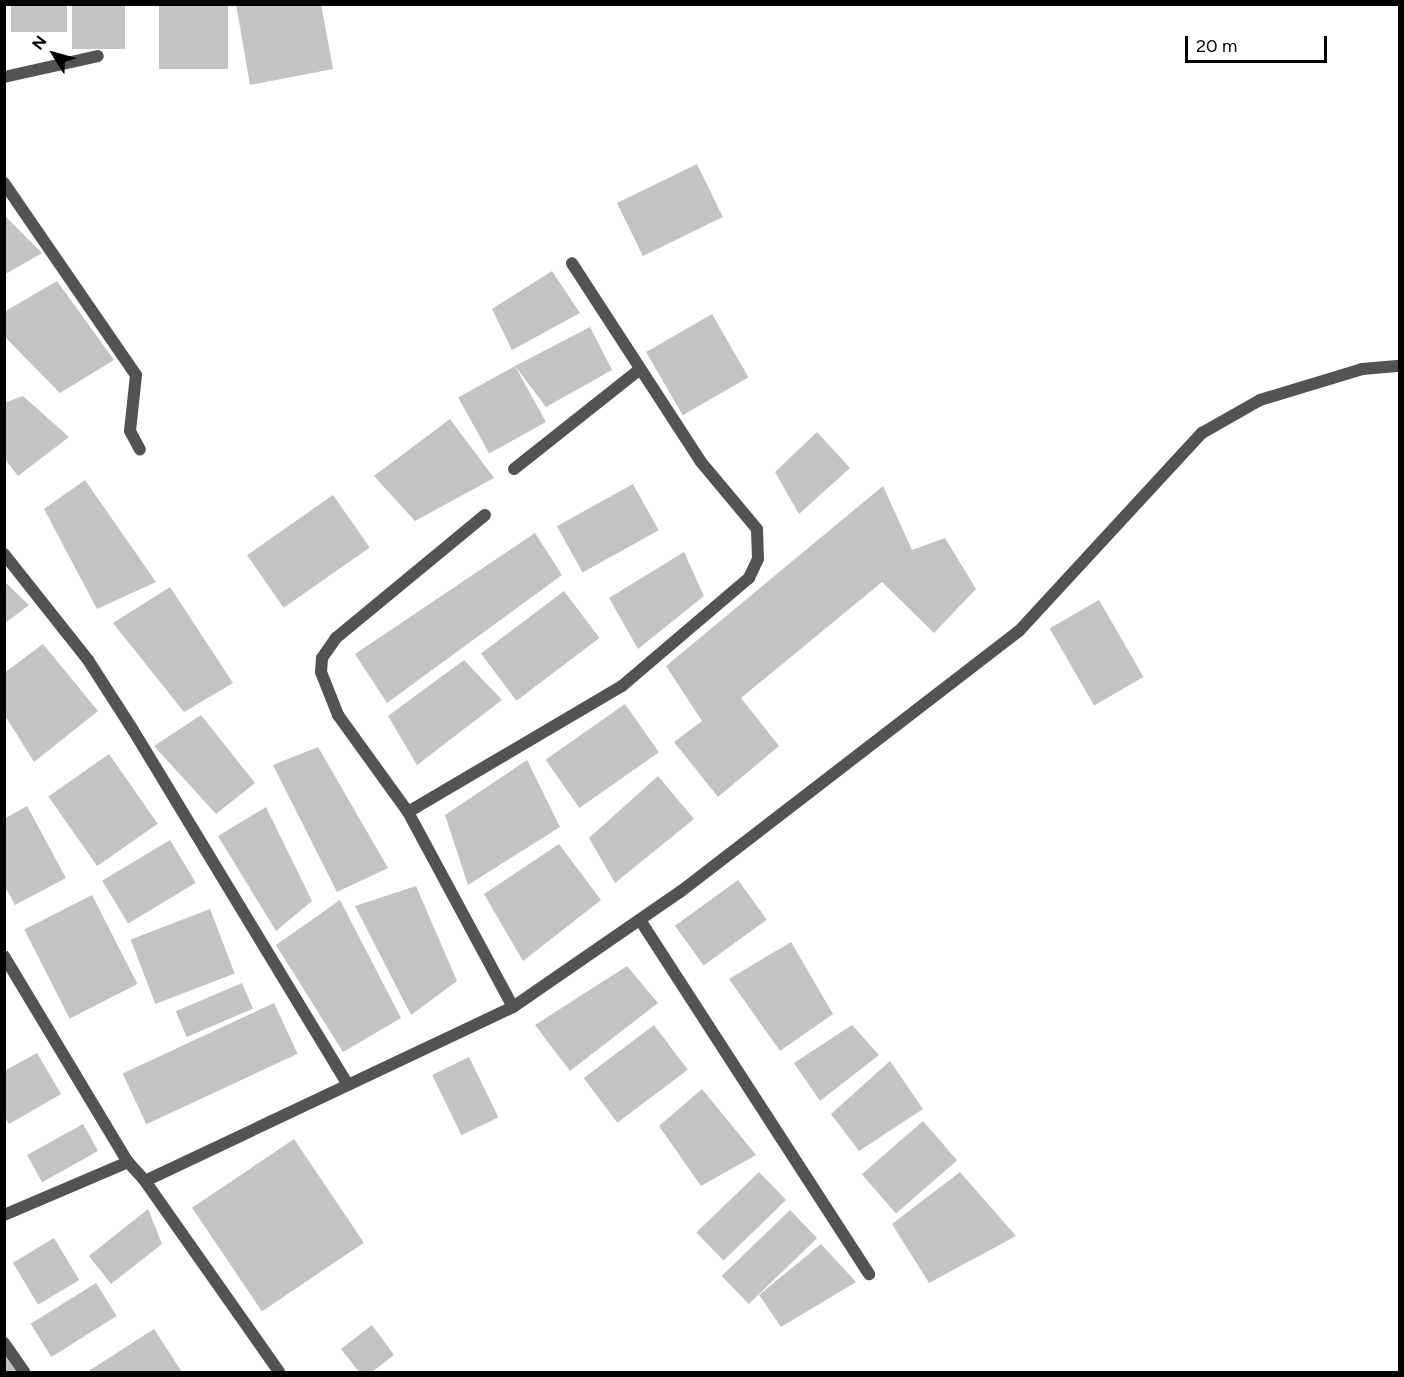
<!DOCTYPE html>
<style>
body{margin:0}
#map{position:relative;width:1404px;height:1377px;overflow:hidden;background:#fff;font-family:Figtree,sans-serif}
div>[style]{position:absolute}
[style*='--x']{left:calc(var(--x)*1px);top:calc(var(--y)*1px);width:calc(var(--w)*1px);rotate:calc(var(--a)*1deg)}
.building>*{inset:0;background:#c3c3c3;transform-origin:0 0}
.street>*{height:12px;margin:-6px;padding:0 6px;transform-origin:6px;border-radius:6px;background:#535353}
span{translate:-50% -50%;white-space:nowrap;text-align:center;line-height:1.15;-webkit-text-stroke:6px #fff;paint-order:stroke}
.frame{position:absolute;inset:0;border:6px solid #000;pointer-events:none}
.north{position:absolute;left:24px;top:24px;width:60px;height:60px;-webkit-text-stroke:4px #fff;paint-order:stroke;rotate:307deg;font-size:16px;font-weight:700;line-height:24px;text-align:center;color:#000}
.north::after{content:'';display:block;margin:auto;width:21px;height:27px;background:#000;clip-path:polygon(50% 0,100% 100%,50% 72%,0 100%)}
.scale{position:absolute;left:1185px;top:36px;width:142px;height:27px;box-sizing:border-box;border:3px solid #000;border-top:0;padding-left:8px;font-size:18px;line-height:21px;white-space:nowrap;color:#000;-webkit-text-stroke:4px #fff;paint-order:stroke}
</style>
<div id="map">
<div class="building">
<div style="left:11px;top:4px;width:56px;height:28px"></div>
<div style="left:72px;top:4px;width:53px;height:45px"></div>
<div style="left:159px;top:4px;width:69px;height:65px"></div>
<div style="clip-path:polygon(236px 4px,321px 4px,333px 69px,250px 85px)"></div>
<div style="left:697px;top:164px;width:59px;height:89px;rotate:64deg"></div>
<div style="clip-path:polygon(4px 215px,42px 253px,4px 275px)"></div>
<div style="clip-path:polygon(552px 271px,580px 313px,512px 350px,492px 309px)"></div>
<div style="clip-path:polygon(57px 281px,114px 360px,60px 393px,4px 336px,4px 312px)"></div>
<div style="left:712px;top:314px;width:73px;height:76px;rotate:60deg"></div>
<div style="clip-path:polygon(590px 327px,612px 370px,546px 407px,515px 366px)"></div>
<div style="left:515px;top:366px;width:64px;height:65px;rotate:61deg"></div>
<div style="clip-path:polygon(23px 396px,69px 437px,18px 476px,4px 458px,4px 403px)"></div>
<div style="clip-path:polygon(450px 419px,494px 478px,415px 521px,374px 476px)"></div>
<div style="clip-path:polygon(817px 432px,850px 468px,799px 514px,775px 472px)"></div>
<div style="clip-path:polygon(85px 480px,156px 582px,97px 609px,44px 509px)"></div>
<div style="left:633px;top:484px;width:53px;height:87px;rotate:61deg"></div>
<div style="clip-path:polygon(883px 486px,912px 550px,945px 538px,976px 589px,934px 633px,882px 582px,741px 698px,779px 746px,718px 797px,674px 742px,702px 721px,666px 666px)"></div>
<div style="left:333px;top:495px;width:64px;height:105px;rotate:55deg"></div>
<div style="clip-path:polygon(535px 533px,562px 575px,387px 703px,355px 654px)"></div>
<div style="clip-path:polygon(684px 552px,704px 596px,638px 649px,609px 598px)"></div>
<div style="clip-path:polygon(4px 581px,29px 605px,4px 624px)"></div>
<div style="clip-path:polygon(170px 587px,233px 683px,184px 712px,113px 623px)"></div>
<div style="left:564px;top:591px;width:59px;height:104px;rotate:53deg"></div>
<div style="left:1099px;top:600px;width:89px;height:57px;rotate:60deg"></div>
<div style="clip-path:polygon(43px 644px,98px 711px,34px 762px,4px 714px,4px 673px)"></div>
<div style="clip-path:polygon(464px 660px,502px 700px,417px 765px,388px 716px)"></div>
<div style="left:625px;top:704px;width:59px;height:97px;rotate:55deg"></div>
<div style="clip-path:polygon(201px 715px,255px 783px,216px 814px,154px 746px)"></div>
<div style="clip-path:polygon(318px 747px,388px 868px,337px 892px,273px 765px)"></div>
<div style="left:109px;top:754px;width:85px;height:74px;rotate:55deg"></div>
<div style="clip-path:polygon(527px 760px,560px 827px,468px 885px,445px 815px)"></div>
<div style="clip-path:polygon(658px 776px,694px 819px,615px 883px,589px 838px)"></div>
<div style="clip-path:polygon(27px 806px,66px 878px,15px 905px,4px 885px,4px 819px)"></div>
<div style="clip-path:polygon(266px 807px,312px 901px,276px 931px,218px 836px)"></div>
<div style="left:170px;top:840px;width:50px;height:79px;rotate:59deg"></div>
<div style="clip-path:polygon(559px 844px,601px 900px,523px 961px,484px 894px)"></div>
<div style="left:738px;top:880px;width:49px;height:78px;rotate:54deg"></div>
<div style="clip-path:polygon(416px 886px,457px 981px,411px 1015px,355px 906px)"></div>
<div style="left:92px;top:895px;width:100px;height:76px;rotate:63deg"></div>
<div style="clip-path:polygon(340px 900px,401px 1018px,343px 1052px,276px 945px)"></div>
<div style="left:210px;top:909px;width:69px;height:85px;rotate:69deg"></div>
<div style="clip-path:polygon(791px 942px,833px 1014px,780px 1051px,729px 979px)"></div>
<div style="clip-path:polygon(627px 966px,658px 1003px,570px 1071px,535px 1025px)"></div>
<div style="left:242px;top:983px;width:28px;height:72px;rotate:67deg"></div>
<div style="left:274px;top:1003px;width:56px;height:167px;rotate:65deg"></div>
<div style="left:654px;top:1025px;width:56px;height:88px;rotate:53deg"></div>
<div style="clip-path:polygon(852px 1025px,879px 1055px,820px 1101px,794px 1063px)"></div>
<div style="clip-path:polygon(37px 1053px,61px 1094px,9px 1124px,4px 1116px,4px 1071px)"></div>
<div style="left:469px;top:1057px;width:67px;height:41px;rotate:64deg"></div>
<div style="clip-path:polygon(890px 1061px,923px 1109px,859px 1151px,831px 1114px)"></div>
<div style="clip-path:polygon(702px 1089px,756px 1155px,701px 1186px,659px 1126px)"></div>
<div style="left:923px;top:1121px;width:52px;height:81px;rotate:49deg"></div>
<div style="left:83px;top:1124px;width:31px;height:64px;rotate:61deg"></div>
<div style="left:294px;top:1139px;width:125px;height:123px;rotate:56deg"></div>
<div style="left:759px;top:1172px;width:39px;height:87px;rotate:46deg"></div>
<div style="clip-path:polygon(960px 1172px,1016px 1236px,929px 1283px,892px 1224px)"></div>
<div style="clip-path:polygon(148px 1209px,162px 1244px,111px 1284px,89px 1256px)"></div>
<div style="left:790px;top:1210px;width:39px;height:95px;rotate:46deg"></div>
<div style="left:54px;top:1238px;width:49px;height:48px;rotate:59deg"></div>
<div style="clip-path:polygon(821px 1244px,856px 1282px,781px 1327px,759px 1295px)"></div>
<div style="left:96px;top:1283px;width:39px;height:77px;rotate:58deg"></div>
<div style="clip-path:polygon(372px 1325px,394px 1355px,372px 1372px,359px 1372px,341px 1349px)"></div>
<div style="clip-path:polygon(154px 1329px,182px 1372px,87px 1372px)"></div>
<div style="clip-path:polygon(5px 1349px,19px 1372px,5px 1372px)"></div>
</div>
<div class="street">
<div style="--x:4;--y:77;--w:96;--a:-12.6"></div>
<div style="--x:4;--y:183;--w:233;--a:55.5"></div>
<div style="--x:136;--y:375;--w:56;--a:96.1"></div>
<div style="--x:130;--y:431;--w:21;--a:62"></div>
<div style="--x:514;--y:469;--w:159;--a:-38.4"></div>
<div style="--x:485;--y:515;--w:193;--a:140.5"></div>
<div style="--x:336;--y:638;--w:24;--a:125"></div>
<div style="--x:322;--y:658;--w:14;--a:94"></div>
<div style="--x:321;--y:672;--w:46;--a:68.4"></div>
<div style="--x:338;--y:715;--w:120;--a:54.2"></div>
<div style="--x:408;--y:812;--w:221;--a:61.7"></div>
<div style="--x:4;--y:554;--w:135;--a:51.6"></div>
<div style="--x:88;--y:660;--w:83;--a:57.3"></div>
<div style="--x:133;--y:730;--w:415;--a:58.8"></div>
<div style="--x:408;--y:812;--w:248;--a:-30.5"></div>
<div style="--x:622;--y:686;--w:167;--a:-40.4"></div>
<div style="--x:749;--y:578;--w:21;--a:-65"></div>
<div style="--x:758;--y:559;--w:30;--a:-92"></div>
<div style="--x:757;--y:529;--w:87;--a:-129.9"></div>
<div style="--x:701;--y:462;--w:237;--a:-123"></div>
<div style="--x:640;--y:920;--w:422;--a:57.1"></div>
<div style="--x:4;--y:956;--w:240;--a:59"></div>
<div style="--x:128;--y:1162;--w:25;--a:48"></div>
<div style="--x:145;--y:1181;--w:407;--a:-25.3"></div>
<div style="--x:513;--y:1007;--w:203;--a:-34.6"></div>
<div style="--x:680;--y:892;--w:428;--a:-37.6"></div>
<div style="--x:1019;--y:631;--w:270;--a:-47.3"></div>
<div style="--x:1202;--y:433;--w:67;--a:-29.6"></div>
<div style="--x:1260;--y:400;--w:107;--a:-16.9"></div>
<div style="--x:1362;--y:369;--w:38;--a:-5"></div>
<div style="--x:145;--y:1181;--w:233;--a:54.9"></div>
<div style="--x:4;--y:1215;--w:135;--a:-23.1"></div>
<div style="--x:4;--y:1343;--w:35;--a:55"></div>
</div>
<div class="frame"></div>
<div class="north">N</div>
<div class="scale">20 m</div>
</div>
